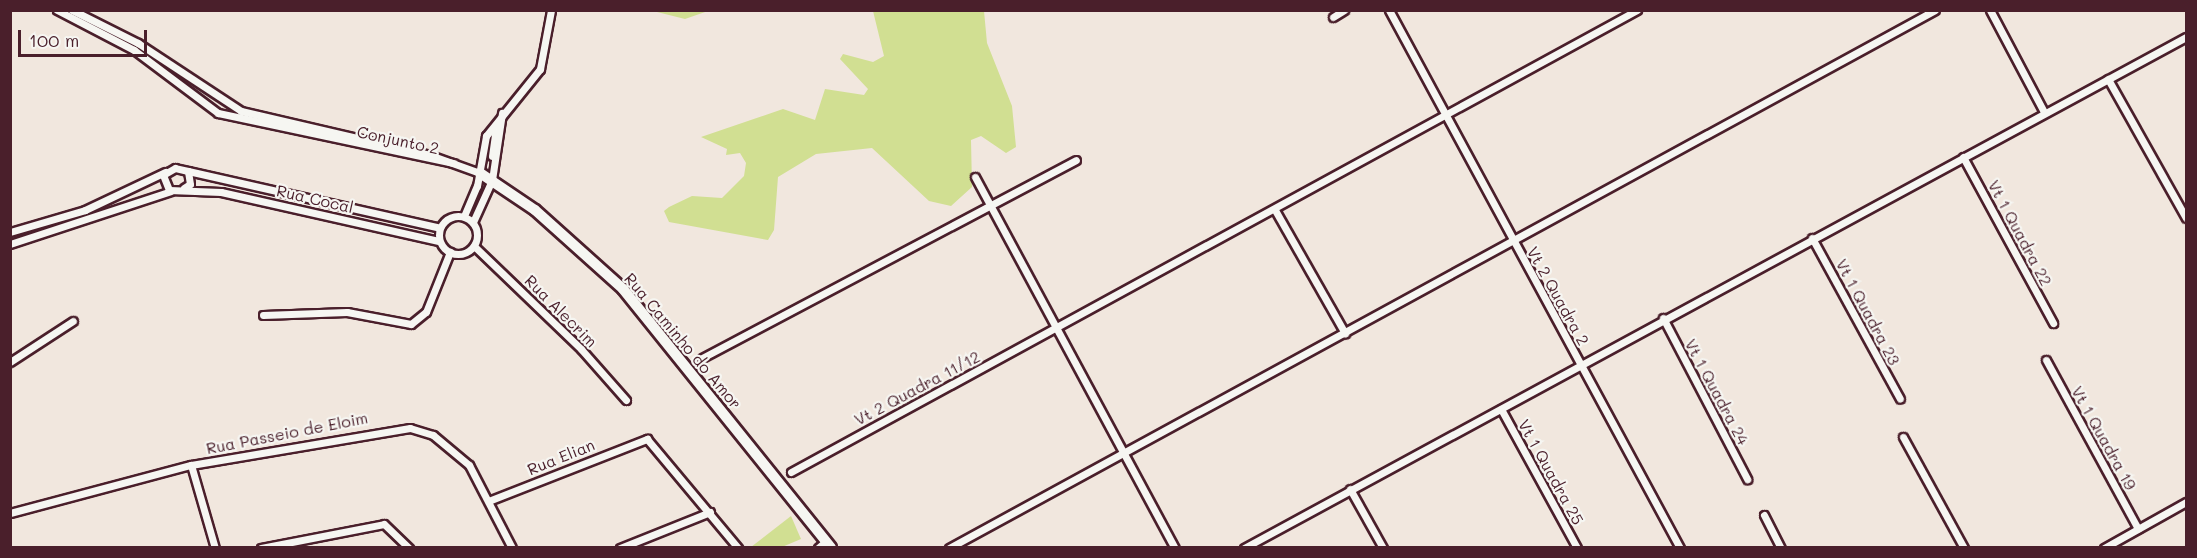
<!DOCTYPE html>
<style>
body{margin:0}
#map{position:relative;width:2197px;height:558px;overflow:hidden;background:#f1e7de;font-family:Mali,sans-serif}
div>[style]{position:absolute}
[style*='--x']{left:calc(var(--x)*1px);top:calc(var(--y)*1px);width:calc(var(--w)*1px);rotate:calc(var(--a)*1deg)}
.green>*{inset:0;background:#d1df92}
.roads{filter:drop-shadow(2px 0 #4a1f2b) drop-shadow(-2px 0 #4a1f2b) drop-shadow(0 2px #4a1f2b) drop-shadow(0 -2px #4a1f2b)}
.street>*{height:7px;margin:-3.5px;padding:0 3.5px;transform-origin:3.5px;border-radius:3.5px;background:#f6f6f2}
.street>.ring{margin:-3.5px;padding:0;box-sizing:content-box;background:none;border:7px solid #f6f6f2;border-radius:50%}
.secondary>*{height:10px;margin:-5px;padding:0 5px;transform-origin:5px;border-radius:5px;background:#f6f6f2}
span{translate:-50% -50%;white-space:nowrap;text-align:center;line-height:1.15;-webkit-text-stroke:4.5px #f6f6f2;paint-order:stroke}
.street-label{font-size:16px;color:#4a1f2b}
.frame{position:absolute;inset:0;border:12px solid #4a1f2b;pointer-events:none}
.scale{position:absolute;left:18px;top:30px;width:129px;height:27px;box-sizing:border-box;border:3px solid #4a1f2b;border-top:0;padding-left:8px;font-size:18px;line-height:21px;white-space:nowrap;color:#4a1f2b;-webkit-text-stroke:4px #f6f6f2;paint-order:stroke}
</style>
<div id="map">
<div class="green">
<div style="clip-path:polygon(653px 11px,708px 11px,685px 19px)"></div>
<div style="clip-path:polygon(873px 11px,984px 11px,987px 43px,1012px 106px,1016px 147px,1006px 153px,981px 136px,971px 140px,972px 187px,951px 206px,929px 201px,872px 148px,816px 154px,778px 177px,774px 230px,768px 240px,669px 222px,664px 211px,669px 207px,692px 196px,722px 198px,744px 176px,746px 163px,740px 153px,726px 155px,727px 149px,701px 137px,783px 109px,815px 120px,825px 89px,864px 95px,868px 89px,840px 59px,843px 54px,873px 62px,884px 56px)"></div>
<div style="clip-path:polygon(791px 516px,801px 539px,782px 547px,751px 547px)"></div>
</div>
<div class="roads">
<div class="street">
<div style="--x:57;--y:10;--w:87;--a:27.5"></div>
<div style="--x:134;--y:50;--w:105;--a:36.9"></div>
<div style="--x:218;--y:113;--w:241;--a:12"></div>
<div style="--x:72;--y:10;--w:74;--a:26.6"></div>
<div style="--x:138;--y:43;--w:123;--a:33.4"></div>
<div style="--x:241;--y:111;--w:194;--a:13.1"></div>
<div style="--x:430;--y:155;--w:53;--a:19.8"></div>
<div style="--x:1389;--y:10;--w:612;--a:61.59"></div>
<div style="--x:1990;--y:10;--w:115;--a:62.1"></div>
<div style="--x:1333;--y:17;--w:13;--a:-32"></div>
<div style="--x:2108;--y:79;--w:159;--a:60.7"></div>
<div style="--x:492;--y:156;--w:30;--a:-82"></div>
<div style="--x:1963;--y:157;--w:189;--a:61.5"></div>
<div style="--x:188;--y:171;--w:258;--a:12.7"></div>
<div style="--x:975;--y:177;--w:421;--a:61.7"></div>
<div style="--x:184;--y:188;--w:7;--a:-34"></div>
<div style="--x:190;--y:184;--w:13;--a:-99"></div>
<div style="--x:188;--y:171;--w:13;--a:-167"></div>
<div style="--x:175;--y:168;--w:14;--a:150"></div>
<div style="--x:163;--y:175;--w:16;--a:68"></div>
<div style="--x:169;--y:190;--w:52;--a:2.2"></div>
<div style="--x:221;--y:192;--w:223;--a:12.7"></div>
<div style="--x:1275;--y:210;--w:142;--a:60.4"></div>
<div class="ring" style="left:439px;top:216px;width:31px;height:31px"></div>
<div style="--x:464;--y:216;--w:33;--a:-67"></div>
<div style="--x:477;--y:186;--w:51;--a:-79.8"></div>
<div style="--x:486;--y:136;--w:86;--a:-51.1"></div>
<div style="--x:540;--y:69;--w:60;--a:-79.4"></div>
<div style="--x:473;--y:222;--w:46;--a:-65.7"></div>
<div style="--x:492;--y:180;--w:68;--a:-81.5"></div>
<div style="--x:10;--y:232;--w:78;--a:-16.3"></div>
<div style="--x:85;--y:210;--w:89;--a:-25.4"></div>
<div style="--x:1812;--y:238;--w:183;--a:61.3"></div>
<div style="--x:10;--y:244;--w:169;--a:-18.2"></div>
<div style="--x:474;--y:246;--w:149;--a:43.9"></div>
<div style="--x:581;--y:349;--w:68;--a:48.6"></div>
<div style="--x:263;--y:315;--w:84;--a:-2"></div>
<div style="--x:347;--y:312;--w:65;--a:10.6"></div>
<div style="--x:411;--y:324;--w:19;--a:-39"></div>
<div style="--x:426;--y:312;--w:65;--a:-68.2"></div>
<div style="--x:1663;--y:318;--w:182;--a:62.4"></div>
<div style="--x:702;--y:358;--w:423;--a:-27.9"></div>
<div style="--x:2046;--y:360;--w:192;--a:61.4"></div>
<div style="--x:10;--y:362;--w:75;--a:-33.1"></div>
<div style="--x:1501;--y:409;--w:158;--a:61.3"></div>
<div style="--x:1903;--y:437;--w:127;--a:61.2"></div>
<div style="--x:191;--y:465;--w:86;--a:73.9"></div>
<div style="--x:791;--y:472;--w:964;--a:-28.64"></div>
<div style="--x:1350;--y:489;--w:68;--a:60.8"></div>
<div style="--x:491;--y:500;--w:168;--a:-21.4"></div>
<div style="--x:647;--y:439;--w:142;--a:50.1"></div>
<div style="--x:10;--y:513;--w:187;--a:-14.9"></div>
<div style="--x:191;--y:465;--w:222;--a:-9.6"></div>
<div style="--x:410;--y:428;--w:24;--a:17"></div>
<div style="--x:433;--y:435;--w:47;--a:39.8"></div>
<div style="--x:469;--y:465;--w:93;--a:62.6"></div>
<div style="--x:1764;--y:515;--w:37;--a:63"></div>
<div style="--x:261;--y:548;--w:125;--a:-11"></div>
<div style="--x:384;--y:524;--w:35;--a:44"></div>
<div style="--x:620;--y:548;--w:97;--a:-21.8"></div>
<div style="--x:818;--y:548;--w:11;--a:-41"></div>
<div style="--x:949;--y:548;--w:1123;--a:-28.62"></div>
<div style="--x:1244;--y:548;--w:1072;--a:-28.48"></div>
<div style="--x:2104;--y:548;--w:94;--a:-29.3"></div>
</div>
<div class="secondary">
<div style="--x:480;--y:173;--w:66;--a:33.9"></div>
<div style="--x:535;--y:210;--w:118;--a:41.9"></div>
<div style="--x:623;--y:289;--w:332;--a:51.2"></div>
</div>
</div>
<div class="street-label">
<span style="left:398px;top:140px;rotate:12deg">Conjunto 2</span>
<span style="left:315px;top:199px;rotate:13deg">Rua Cocal</span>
<span style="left:2020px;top:233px;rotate:62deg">Vt 1 Quadra 22</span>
<span style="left:1558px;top:296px;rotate:61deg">Vt 2 Quadra 2</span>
<span style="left:561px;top:311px;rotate:45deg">Rua Alecrim</span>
<span style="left:1868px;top:312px;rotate:62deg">Vt 1 Quadra 23</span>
<span style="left:683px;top:341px;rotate:50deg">Rua Caminho do Amor</span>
<span style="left:917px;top:388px;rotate:-28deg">Vt 2 Quadra 11/12</span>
<span style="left:1717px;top:392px;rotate:62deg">Vt 1 Quadra 24</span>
<span style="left:287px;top:433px;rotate:-11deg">Rua Passeio de Eloim</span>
<span style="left:2104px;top:438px;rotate:61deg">Vt 1 Quadra 19</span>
<span style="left:561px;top:457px;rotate:-22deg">Rua Elian</span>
<span style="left:1551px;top:472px;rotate:61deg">Vt 1 Quadra 25</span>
</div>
<div class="frame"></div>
<div class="scale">100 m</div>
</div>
